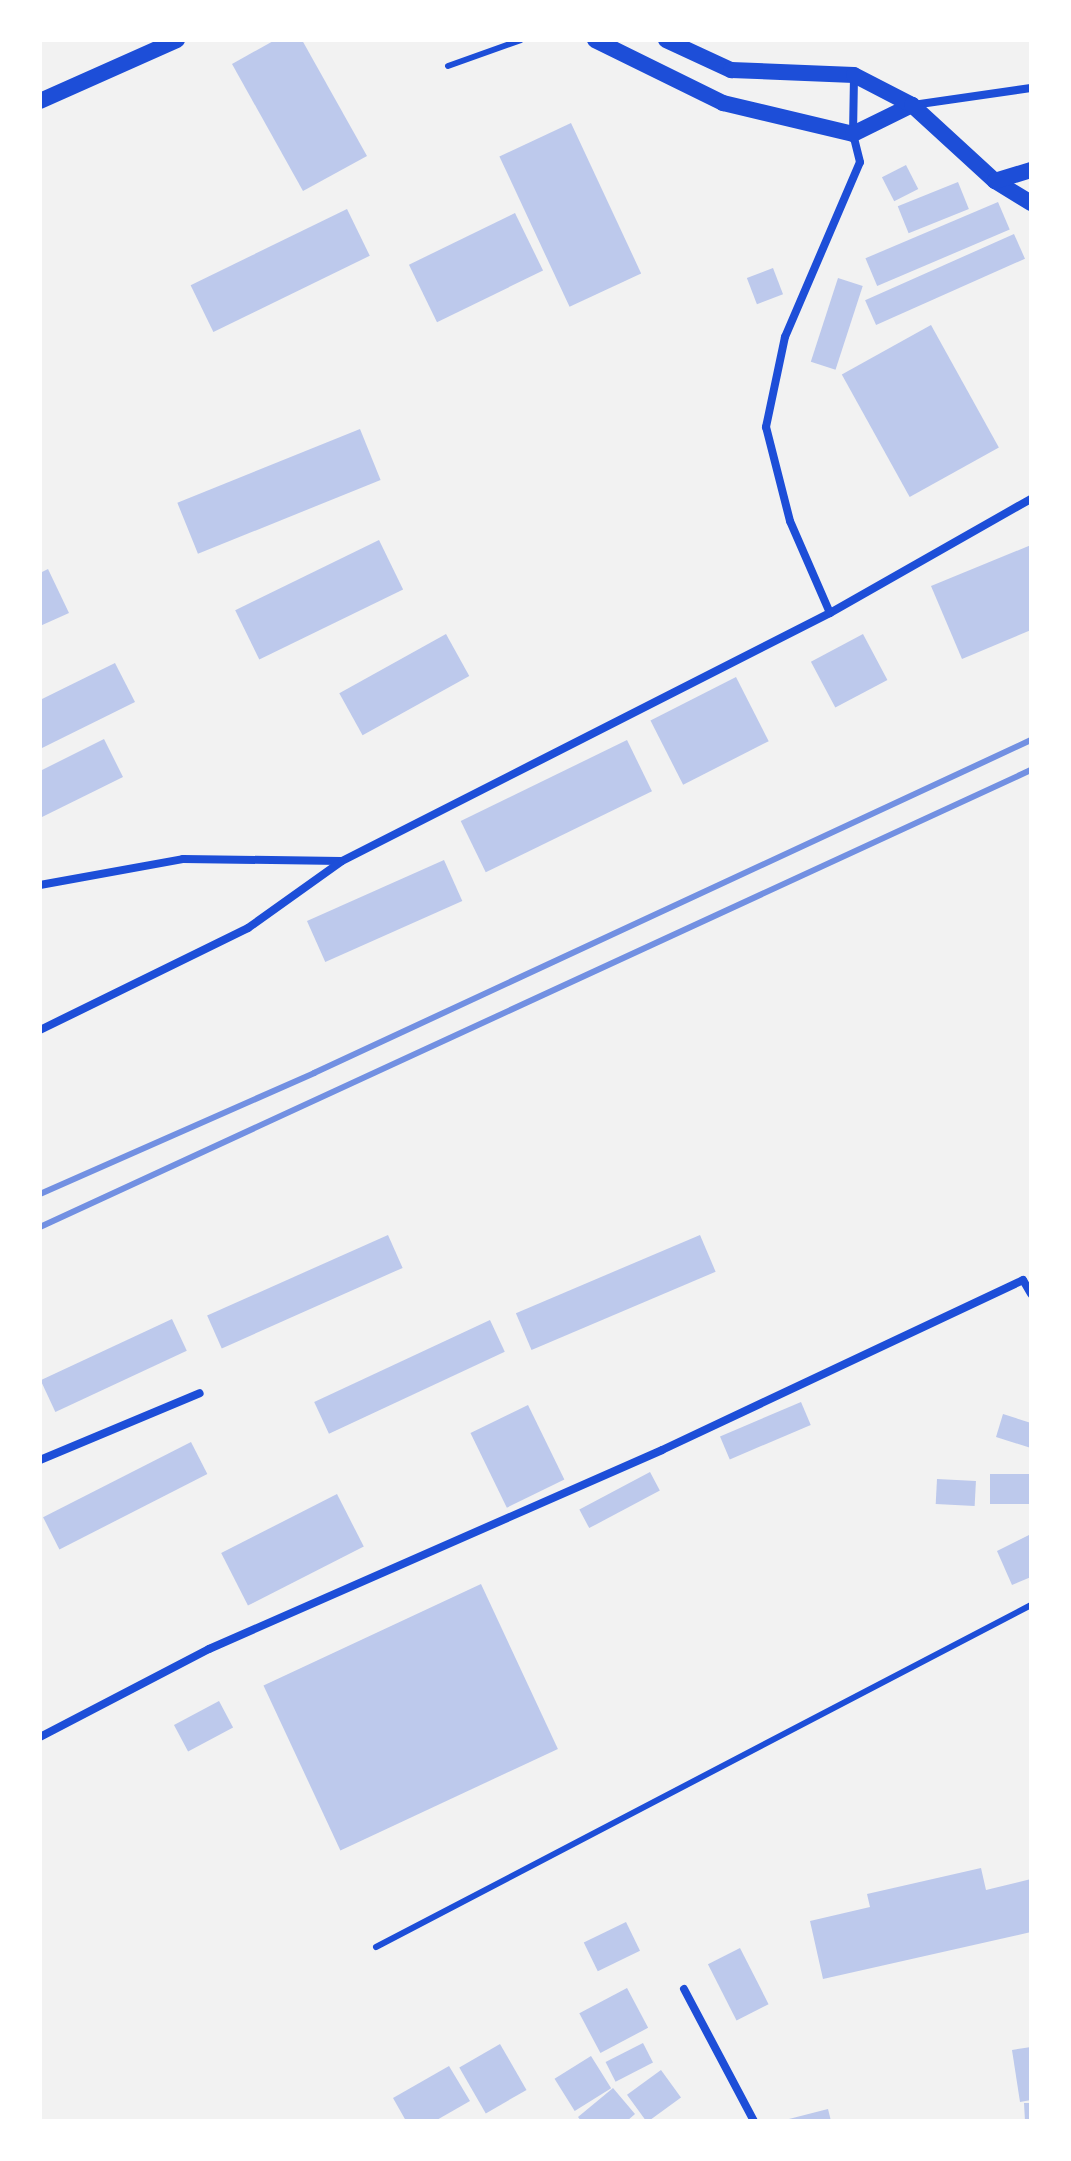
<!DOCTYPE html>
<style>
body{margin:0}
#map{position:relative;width:1071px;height:2161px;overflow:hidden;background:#f2f2f2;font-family:Ubuntu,sans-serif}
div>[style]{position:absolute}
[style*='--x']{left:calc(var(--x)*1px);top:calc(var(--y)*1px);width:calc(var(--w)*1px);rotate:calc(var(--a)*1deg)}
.building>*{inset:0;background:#bdc9ec;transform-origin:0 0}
.service>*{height:6px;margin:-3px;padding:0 3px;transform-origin:3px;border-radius:3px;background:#1d4ed8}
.minor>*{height:8px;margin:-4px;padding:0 4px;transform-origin:4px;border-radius:4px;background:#1d4ed8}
.secondary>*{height:16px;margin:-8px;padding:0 8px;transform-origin:8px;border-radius:8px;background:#1d4ed8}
.rail>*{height:6px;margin:-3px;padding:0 3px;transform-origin:3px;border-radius:3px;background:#7290e2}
span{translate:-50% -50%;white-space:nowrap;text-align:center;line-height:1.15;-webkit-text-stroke:8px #fff;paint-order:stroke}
.frame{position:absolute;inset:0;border:42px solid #fff;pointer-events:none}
</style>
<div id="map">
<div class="building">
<div style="clip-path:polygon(275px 40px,302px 40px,367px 156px,303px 191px,232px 64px)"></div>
<div style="left:571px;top:123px;width:166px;height:79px;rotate:65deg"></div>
<div style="left:906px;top:165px;width:27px;height:27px;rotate:63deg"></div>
<div style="left:958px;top:182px;width:29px;height:65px;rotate:68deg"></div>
<div style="left:998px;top:202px;width:30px;height:144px;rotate:67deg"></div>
<div style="left:347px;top:209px;width:52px;height:174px;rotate:64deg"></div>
<div style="left:515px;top:213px;width:64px;height:118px;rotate:64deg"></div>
<div style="left:1014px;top:234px;width:27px;height:163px;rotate:66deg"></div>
<div style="left:773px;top:268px;width:28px;height:28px;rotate:69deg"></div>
<div style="left:838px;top:278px;width:26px;height:88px;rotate:18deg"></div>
<div style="left:931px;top:325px;width:140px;height:102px;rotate:61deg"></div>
<div style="left:360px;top:429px;width:55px;height:197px;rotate:68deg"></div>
<div style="left:379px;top:540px;width:55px;height:160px;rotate:64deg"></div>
<div style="clip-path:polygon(1031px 545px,1031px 630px,962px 659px,931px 586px)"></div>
<div style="clip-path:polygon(48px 569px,69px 613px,40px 626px,40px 573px)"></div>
<div style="left:446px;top:634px;width:48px;height:122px;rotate:61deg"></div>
<div style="left:863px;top:634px;width:52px;height:59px;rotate:62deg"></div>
<div style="clip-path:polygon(115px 663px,135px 702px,40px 749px,40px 700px)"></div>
<div style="left:736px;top:677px;width:72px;height:96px;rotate:63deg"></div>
<div style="clip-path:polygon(104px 739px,123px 777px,40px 818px,40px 771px)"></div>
<div style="left:627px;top:740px;width:57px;height:185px;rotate:64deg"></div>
<div style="left:444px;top:860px;width:45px;height:150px;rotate:66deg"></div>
<div style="left:388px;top:1235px;width:36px;height:198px;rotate:66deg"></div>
<div style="left:700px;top:1235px;width:40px;height:200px;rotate:67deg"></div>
<div style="left:172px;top:1319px;width:35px;height:145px;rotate:65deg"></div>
<div style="left:490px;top:1320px;width:35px;height:194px;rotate:65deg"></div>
<div style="left:801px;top:1402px;width:25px;height:88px;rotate:67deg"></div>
<div style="left:528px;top:1405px;width:83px;height:64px;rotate:64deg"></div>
<div style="clip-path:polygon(1003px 1414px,1031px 1423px,1031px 1448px,996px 1437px)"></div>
<div style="left:191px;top:1442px;width:36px;height:166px;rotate:63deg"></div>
<div style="left:650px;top:1472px;width:21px;height:80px;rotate:62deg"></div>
<div style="left:1031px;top:1474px;width:30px;height:41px;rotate:90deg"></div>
<div style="left:937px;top:1479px;width:39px;height:25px;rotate:3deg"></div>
<div style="left:337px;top:1494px;width:59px;height:130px;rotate:63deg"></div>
<div style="clip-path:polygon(1029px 1535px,1031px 1577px,1012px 1585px,997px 1551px)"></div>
<div style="left:481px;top:1584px;width:182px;height:240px;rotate:65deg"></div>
<div style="left:219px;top:1701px;width:30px;height:51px;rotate:62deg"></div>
<div style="clip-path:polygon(981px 1868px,986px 1890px,1031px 1879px,1031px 1932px,823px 1979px,810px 1921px,870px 1907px,867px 1894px)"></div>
<div style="left:626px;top:1922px;width:32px;height:47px;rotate:64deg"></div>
<div style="left:740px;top:1948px;width:63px;height:36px;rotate:63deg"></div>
<div style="left:627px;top:1988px;width:45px;height:54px;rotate:62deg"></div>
<div style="left:643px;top:2043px;width:22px;height:42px;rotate:63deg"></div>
<div style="left:500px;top:2044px;width:53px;height:47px;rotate:60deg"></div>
<div style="clip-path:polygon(1031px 2047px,1031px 2100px,1020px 2102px,1012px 2050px)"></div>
<div style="left:591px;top:2056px;width:38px;height:43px;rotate:58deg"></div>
<div style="clip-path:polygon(449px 2066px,470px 2101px,435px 2121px,406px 2121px,393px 2098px)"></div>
<div style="left:661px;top:2070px;width:34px;height:42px;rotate:54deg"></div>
<div style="clip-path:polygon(613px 2088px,635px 2114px,627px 2121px,581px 2121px,578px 2117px)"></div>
<div style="clip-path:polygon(1024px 2103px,1031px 2103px,1031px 2121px,1025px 2121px)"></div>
<div style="clip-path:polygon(828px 2109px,831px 2121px,785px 2121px,785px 2120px)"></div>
</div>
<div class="service">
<div style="--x:448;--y:66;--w:77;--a:-19.6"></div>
<div style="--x:376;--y:1947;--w:739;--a:-27.57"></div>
</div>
<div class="minor">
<div style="--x:913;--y:105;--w:119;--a:-8.2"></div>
<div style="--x:830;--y:613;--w:100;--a:-113.5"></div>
<div style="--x:790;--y:521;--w:97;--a:-104.3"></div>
<div style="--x:766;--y:427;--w:92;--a:-78.1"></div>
<div style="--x:785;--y:337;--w:190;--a:-66.8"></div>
<div style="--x:860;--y:162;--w:29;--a:-104"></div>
<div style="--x:853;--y:134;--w:58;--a:-89"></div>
<div style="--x:40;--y:885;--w:145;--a:-10.3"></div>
<div style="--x:183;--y:859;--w:158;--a:0.7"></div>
<div style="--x:40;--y:1030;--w:232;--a:-26.1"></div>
<div style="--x:248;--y:928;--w:115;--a:-35.5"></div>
<div style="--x:342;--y:861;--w:547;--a:-26.94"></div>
<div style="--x:830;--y:613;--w:231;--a:-29.6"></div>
<div style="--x:40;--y:1460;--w:173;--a:-22.7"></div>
<div style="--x:40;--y:1737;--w:191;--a:-27.5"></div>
<div style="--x:209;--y:1649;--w:495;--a:-23.7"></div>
<div style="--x:662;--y:1450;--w:399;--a:-25.2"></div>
<div style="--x:1023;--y:1280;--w:16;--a:60"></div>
<div style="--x:684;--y:1989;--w:149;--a:62.1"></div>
</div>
<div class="secondary">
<div style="--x:595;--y:40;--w:143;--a:26.2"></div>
<div style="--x:723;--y:103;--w:134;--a:13.4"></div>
<div style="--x:853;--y:134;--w:66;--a:-26.2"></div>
<div style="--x:666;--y:40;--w:72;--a:24.8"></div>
<div style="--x:731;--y:70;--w:123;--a:2.3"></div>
<div style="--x:854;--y:75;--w:65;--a:27.3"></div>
<div style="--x:912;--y:105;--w:113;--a:42.5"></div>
<div style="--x:995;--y:181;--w:42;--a:31.4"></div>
<div style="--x:40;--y:101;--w:150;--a:-24"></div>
<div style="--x:995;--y:181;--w:38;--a:-17"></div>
</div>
<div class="rail">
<div style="--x:40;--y:1194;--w:300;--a:-23.8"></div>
<div style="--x:314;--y:1073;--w:791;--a:-24.91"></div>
<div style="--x:40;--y:1227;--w:1091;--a:-24.76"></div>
</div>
<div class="frame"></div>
</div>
